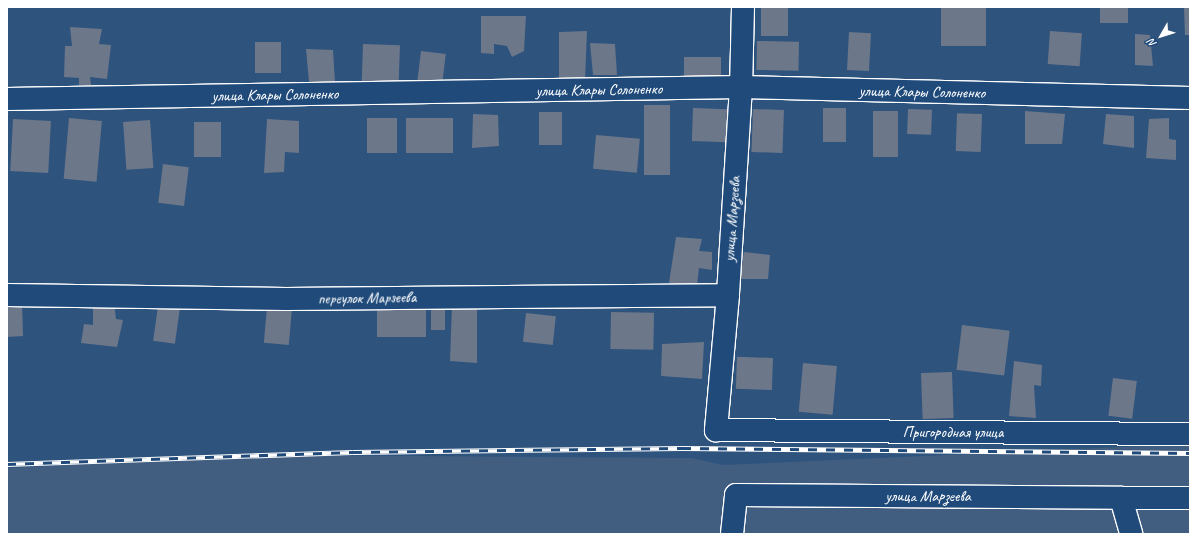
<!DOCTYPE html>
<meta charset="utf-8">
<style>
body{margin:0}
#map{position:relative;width:1197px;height:541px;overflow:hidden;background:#2e537d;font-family:Caveat,sans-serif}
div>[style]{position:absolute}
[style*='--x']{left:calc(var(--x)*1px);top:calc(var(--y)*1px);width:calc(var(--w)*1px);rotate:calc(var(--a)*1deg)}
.built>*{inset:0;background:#415e81}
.building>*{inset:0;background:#6c778a;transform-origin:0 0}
.roads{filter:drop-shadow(1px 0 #fff) drop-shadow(-1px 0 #fff) drop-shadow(0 1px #fff) drop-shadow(0 -1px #fff)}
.minor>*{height:22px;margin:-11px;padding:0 11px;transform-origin:11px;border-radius:11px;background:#1f4a7a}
.rail>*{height:4.5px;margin-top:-2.25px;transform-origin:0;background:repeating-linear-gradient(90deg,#1f4a7a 0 9px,#fff 0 18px);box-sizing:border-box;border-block:1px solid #fff}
span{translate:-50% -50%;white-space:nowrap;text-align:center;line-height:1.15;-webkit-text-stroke:3px #1f4a7a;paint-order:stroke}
.street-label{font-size:16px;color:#fff}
.frame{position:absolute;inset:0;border:8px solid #fff;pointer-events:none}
.north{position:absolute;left:1141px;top:16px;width:40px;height:40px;-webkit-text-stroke:3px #1f4a7a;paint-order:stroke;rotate:231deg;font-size:11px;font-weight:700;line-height:16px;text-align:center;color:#fff}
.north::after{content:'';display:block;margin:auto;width:14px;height:18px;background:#fff;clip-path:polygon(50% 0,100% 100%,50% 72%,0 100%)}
</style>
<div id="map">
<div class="built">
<div style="clip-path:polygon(1190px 444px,1190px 534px,7px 534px,7px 468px,264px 455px,692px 458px,723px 465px)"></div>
</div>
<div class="building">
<div style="left:761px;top:7px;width:27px;height:29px"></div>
<div style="left:941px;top:7px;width:45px;height:39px"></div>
<div style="left:1100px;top:7px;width:28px;height:16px"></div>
<div style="clip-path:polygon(1184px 7px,1190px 7px,1190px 35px,1185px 35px)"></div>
<div style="clip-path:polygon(481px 16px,526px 16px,524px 51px,512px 57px,507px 46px,494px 44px,494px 54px,481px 53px)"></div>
<div style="clip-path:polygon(70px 27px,102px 29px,99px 44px,111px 45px,107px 79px,90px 77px,91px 85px,79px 85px,79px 78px,64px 77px,65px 46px,72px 46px)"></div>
<div style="clip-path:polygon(587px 31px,585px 81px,559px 78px,559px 32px)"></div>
<div style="left:1050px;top:31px;width:32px;height:33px;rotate:4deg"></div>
<div style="left:849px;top:32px;width:22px;height:38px;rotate:3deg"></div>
<div style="clip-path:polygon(1135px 34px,1150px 35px,1153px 66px,1135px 65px)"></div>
<div style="left:757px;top:41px;width:42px;height:29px;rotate:1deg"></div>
<div style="left:255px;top:42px;width:26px;height:31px"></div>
<div style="clip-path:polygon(590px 43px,615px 44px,617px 75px,593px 75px)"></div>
<div style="left:363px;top:44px;width:37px;height:38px;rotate:2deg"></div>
<div style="clip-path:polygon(306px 49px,333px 50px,335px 82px,309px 82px)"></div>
<div style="left:421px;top:51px;width:25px;height:30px;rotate:7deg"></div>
<div style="left:684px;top:57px;width:37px;height:19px"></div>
<div style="left:644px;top:105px;width:26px;height:70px"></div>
<div style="left:693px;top:108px;width:34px;height:33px;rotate:2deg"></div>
<div style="left:823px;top:108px;width:23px;height:34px"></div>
<div style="left:753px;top:109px;width:31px;height:43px;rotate:2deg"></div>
<div style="left:908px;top:109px;width:24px;height:25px;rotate:2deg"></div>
<div style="left:873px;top:111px;width:25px;height:46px"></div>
<div style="clip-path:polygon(1025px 111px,1065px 114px,1062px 144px,1025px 144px)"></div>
<div style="left:539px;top:112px;width:23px;height:33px"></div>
<div style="clip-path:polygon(473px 114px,498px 115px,499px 146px,472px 148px)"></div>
<div style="left:982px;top:114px;width:38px;height:25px;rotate:92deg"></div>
<div style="clip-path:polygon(1106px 114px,1134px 116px,1134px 148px,1103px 144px)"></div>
<div style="left:69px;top:118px;width:33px;height:61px;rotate:5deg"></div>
<div style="left:367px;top:118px;width:30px;height:35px"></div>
<div style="left:406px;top:118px;width:47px;height:35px"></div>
<div style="clip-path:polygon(1169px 118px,1169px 139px,1176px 140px,1176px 160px,1146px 158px,1149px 119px)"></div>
<div style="left:13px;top:119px;width:38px;height:52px;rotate:3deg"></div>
<div style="clip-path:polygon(267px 119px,299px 121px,299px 153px,285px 152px,284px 172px,264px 173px)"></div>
<div style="left:150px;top:120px;width:48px;height:27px;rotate:86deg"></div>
<div style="left:194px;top:122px;width:27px;height:35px"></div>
<div style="left:596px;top:135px;width:44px;height:34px;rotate:5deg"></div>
<div style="left:163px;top:164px;width:26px;height:39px;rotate:7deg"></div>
<div style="clip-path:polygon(676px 237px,702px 239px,699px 251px,712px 252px,712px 270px,699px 268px,697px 286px,669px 283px)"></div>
<div style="clip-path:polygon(744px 252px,770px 255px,768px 279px,740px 279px)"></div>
<div style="clip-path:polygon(7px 302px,22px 304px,23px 336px,7px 337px)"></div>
<div style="clip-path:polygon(114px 303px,116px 319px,123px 320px,117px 347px,81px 343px,84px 324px,93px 325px,93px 304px)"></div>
<div style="clip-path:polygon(452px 304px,477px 309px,477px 363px,450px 361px)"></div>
<div style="left:158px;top:306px;width:22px;height:35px;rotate:8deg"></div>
<div style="left:267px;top:307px;width:25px;height:36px;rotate:5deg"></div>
<div style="left:431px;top:307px;width:14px;height:23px"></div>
<div style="left:377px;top:310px;width:49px;height:27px"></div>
<div style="left:611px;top:312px;width:43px;height:37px;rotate:1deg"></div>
<div style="left:526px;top:313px;width:30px;height:29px;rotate:6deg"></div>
<div style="left:962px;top:325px;width:48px;height:45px;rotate:7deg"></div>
<div style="clip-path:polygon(704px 342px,702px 379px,661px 376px,662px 344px)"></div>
<div style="left:773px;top:358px;width:32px;height:36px;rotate:92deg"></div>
<div style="clip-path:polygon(1014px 361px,1042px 365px,1041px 386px,1034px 385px,1036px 418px,1009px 416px)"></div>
<div style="left:803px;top:363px;width:34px;height:49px;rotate:5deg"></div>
<div style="left:952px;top:372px;width:46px;height:31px;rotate:88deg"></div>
<div style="left:1113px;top:378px;width:24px;height:38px;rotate:7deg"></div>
</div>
<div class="roads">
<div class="minor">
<div style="--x:743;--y:7;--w:80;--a:91.4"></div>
<div style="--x:741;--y:87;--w:208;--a:93.6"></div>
<div style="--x:728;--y:295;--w:136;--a:95.1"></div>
<div style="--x:716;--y:430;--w:474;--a:0.5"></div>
<div style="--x:7;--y:99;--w:734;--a:-0.94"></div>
<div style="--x:741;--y:87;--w:449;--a:1.4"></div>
<div style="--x:7;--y:295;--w:279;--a:0.8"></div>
<div style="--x:286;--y:299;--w:442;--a:-0.5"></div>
<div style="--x:1121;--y:498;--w:69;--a:0"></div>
<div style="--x:732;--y:534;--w:39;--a:-84"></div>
<div style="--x:736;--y:495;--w:385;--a:0.4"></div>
<div style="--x:1121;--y:498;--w:37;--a:74"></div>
</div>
</div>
<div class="rail">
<div style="--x:7;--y:464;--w:346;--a:-2"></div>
<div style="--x:353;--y:452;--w:329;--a:-0.7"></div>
<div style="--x:682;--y:448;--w:508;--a:0.56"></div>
</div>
<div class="street-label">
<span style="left:599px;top:90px;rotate:-1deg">улица Клары Солоненко</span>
<span style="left:922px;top:92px;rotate:1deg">улица Клары Солоненко</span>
<span style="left:275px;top:95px;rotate:-1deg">улица Клары Солоненко</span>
<span style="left:732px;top:219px;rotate:-86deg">улица Марзеева</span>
<span style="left:367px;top:298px;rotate:-1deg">переулок Марзеева</span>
<span style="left:953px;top:432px">Пригородная улица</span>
<span style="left:928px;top:496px">улица Марзеева</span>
</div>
<div class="frame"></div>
<div class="north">N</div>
</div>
